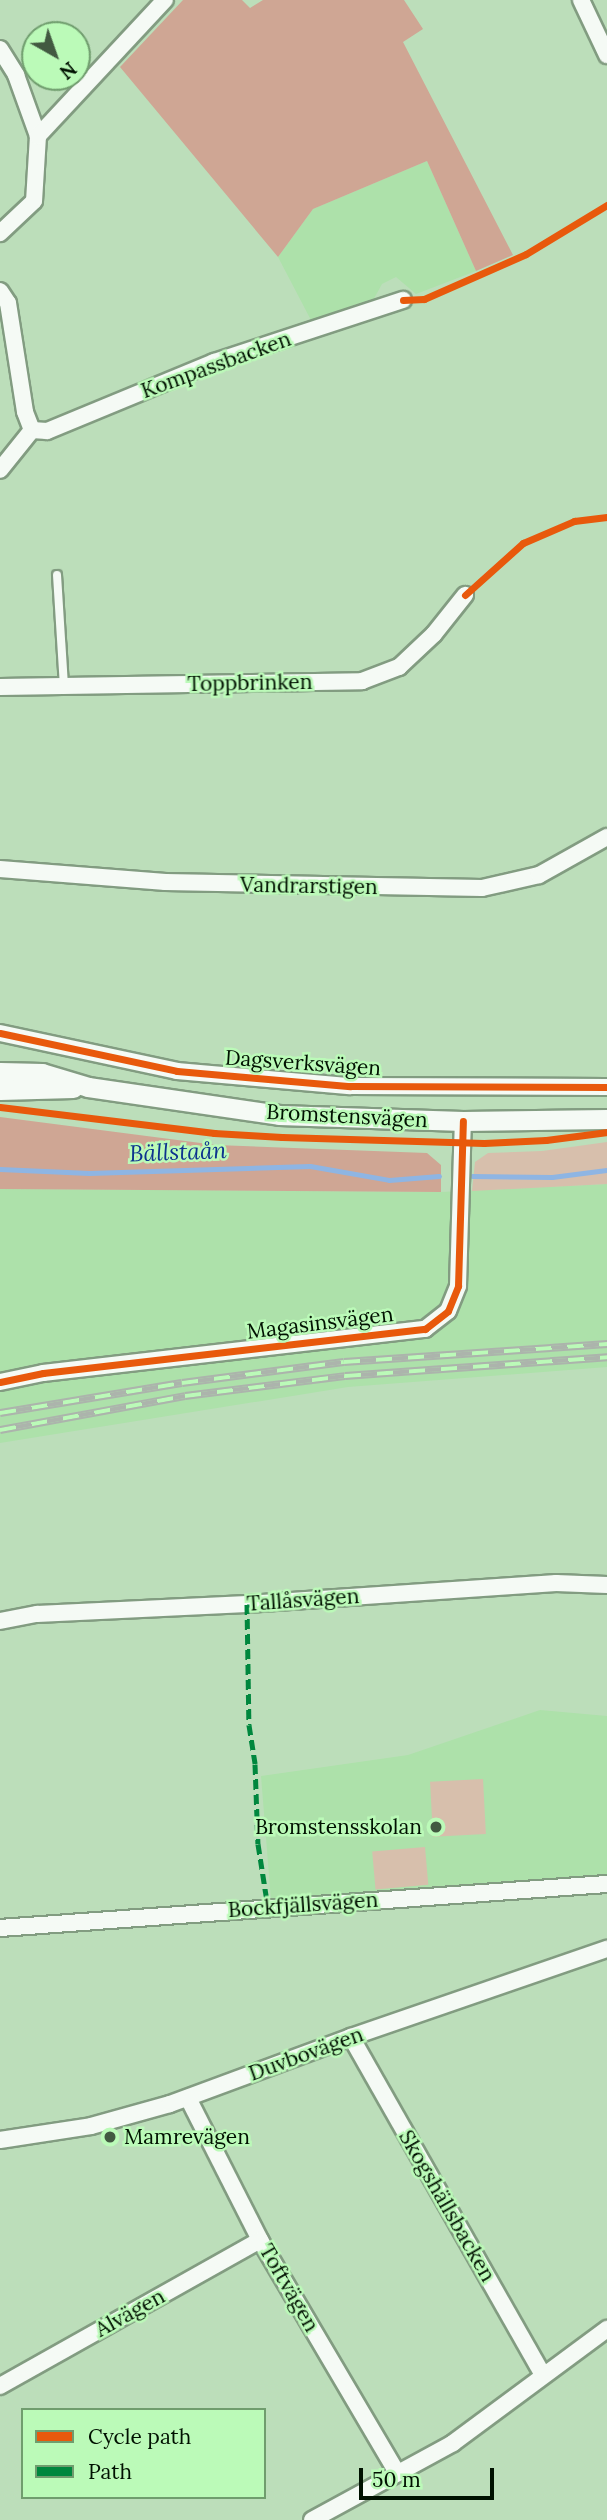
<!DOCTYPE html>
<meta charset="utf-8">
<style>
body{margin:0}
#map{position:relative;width:607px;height:2520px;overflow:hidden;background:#bcdeba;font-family:Lora,serif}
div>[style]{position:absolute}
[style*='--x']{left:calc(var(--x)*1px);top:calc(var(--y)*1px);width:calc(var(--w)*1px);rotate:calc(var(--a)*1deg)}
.built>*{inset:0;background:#ade1aa}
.green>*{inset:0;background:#d7bfac;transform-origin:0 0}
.forest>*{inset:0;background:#cfa694}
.stream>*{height:5px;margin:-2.5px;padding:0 2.5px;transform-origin:2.5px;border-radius:2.5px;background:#8eb5e3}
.roads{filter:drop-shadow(2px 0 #829c81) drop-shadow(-2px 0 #829c81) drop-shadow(0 2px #829c81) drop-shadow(0 -2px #829c81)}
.service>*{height:8px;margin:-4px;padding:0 4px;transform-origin:4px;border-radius:4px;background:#f5faf5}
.minor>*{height:16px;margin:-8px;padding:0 8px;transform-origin:8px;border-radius:8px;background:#f5faf5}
.tertiary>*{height:19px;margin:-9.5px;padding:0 9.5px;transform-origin:9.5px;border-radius:9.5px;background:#f5faf5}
.rail>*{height:8px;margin-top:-4px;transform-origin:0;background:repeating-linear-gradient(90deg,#bbfab8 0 16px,#acb4ac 0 32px);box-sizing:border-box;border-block:2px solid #acb4ac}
.quiet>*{height:5px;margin-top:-2.5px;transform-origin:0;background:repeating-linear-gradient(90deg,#00873e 0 10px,transparent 0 15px)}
.cycleway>*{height:7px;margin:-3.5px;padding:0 3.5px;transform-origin:3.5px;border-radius:3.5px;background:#e8590c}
.dots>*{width:19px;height:19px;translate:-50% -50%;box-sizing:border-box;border:4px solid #bbfab8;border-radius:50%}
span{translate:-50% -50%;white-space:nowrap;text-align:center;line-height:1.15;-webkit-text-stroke:5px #bbfab8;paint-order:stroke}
.street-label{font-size:21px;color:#010}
.poi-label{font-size:21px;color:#010}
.right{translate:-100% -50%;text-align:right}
.left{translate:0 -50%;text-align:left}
.water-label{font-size:23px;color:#0d338e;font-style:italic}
.legend{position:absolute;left:21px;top:2408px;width:245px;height:91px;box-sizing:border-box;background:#bbfab8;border:2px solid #709d6e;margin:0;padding:9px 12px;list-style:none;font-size:21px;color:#010}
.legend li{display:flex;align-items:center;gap:14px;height:35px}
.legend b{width:35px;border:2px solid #709d6e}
.north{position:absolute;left:21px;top:21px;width:70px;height:70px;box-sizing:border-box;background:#bbfab8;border:2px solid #709d6e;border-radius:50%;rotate:140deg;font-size:19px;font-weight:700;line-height:28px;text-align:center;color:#010}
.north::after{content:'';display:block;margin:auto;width:24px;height:32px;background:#425941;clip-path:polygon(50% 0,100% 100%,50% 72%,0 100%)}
.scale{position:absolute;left:359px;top:2468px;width:135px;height:32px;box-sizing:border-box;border:4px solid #010;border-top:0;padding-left:9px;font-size:21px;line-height:24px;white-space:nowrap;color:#010;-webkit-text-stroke:5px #bbfab8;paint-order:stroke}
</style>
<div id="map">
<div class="built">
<div style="clip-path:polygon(427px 161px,476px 271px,416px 294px,396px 277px,382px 284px,371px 304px,313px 324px,278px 257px,313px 209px)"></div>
<div style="clip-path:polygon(607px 1184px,607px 1367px,348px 1387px,0 1443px,0 1189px,441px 1192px)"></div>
<div style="clip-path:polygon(540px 1710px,607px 1716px,607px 1878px,271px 1900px,261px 1776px,408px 1755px)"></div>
</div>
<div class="green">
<div style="clip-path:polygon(607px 1142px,607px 1184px,472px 1191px,475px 1162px,488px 1153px,542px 1151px)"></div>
<div style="left:483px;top:1779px;width:55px;height:53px;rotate:87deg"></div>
<div style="left:425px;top:1847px;width:38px;height:53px;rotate:85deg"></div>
</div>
<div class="forest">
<div style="clip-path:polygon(183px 0,242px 0,250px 8px,263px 0,404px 0,423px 29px,403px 42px,513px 255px,476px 271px,427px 161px,313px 209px,278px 257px,120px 67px)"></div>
<div style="clip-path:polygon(0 1117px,216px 1145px,427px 1153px,441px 1165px,441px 1192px,0 1189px)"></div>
</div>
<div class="stream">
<div style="--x:0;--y:1169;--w:89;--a:2.6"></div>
<div style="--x:89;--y:1173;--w:221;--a:-1.8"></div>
<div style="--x:310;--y:1166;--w:80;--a:10"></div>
<div style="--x:389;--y:1180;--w:50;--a:-4.6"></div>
<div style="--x:472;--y:1176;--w:80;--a:0.7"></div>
<div style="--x:552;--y:1177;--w:55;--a:-7.3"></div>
</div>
<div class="roads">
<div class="service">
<div style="--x:57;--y:575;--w:111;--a:86.4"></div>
</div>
<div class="minor">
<div style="--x:581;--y:0;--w:61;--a:64.7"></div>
<div style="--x:0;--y:49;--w:31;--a:58"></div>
<div style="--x:16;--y:75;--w:65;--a:70.2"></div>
<div style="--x:38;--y:136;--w:65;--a:93.5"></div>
<div style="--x:34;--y:201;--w:47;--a:136.7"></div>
<div style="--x:38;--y:136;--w:186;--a:-47"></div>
<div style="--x:0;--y:291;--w:14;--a:56"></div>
<div style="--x:8;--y:303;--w:110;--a:81.1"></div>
<div style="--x:25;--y:412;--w:19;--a:69"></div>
<div style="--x:32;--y:430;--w:51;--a:128.7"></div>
<div style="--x:32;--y:430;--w:15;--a:4"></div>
<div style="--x:47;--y:431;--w:181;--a:-22.4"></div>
<div style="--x:214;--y:362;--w:199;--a:-18.2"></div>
<div style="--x:0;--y:687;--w:362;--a:-0.9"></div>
<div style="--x:362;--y:681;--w:40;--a:-21"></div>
<div style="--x:399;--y:667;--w:48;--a:-43.3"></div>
<div style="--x:434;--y:634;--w:50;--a:-51.5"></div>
<div style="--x:0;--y:869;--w:166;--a:4.5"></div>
<div style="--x:165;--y:882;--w:317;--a:1.1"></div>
<div style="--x:482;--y:888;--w:58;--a:-12.8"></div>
<div style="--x:539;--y:875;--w:78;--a:-29.2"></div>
<div style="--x:0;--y:1033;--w:181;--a:12.1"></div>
<div style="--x:177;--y:1071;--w:174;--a:5"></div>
<div style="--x:350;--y:1086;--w:257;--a:0.2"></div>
<div style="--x:0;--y:1382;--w:44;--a:-11.8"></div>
<div style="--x:43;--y:1373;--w:385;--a:-6.6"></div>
<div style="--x:425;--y:1329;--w:29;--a:-38"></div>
<div style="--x:448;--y:1311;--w:27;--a:-68"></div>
<div style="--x:458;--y:1286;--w:165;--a:-88.3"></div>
<div style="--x:0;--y:1621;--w:38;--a:-11"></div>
<div style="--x:37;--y:1614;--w:210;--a:-2.7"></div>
<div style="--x:247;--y:1604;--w:310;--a:-3.9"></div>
<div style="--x:556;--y:1583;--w:51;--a:2.2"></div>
<div style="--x:0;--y:1928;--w:609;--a:-4.15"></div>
<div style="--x:351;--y:2037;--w:389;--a:60.4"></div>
<div style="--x:188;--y:2098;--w:159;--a:63.1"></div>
<div style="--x:260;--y:2240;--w:270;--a:59.5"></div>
<div style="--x:0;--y:2140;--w:92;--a:-8.7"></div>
<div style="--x:91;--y:2126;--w:82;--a:-15.6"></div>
<div style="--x:170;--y:2104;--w:193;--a:-20.3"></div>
<div style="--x:351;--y:2037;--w:271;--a:-19"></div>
<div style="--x:0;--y:2386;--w:298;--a:-29.3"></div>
<div style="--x:312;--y:2520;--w:161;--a:-28.6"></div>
<div style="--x:453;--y:2443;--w:192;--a:-36.5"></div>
</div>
<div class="tertiary">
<div style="--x:0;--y:1072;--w:42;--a:1.4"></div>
<div style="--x:42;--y:1073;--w:48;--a:16.9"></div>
<div style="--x:88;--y:1087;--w:193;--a:8.3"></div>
<div style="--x:279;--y:1115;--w:184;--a:1.9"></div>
<div style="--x:463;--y:1121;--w:144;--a:-0.8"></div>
<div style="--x:0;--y:1090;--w:73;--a:-1.6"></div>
</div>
</div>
<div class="rail">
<div style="--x:0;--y:1413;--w:184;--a:-9.4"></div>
<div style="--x:182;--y:1383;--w:163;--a:-7.4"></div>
<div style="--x:344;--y:1362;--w:264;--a:-3.9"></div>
<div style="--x:0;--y:1430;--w:188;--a:-10.4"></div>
<div style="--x:185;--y:1396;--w:161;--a:-7.1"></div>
<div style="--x:345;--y:1376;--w:263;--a:-4.1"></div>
</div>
<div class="quiet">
<div style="--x:247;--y:1604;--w:121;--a:89.1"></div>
<div style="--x:249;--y:1725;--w:39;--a:81"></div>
<div style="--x:255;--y:1764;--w:80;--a:87.9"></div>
<div style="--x:258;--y:1844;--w:65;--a:81.1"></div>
</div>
<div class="cycleway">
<div style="--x:403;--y:300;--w:21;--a:-3"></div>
<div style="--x:424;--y:299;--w:111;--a:-23.8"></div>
<div style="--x:526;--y:254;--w:95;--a:-31.2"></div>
<div style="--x:465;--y:595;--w:78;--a:-41.9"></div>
<div style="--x:523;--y:543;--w:56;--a:-23.3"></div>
<div style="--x:574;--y:521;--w:33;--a:-7"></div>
<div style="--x:0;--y:1033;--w:181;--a:12.1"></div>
<div style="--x:177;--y:1071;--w:174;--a:5"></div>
<div style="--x:350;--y:1086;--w:257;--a:0.2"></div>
<div style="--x:0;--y:1107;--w:216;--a:6.9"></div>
<div style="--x:214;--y:1133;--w:68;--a:3.4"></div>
<div style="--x:282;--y:1137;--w:202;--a:1.7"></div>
<div style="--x:484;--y:1143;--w:62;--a:-2.8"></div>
<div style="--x:546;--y:1140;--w:62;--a:-7.5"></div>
<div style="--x:0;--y:1382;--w:44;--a:-11.8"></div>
<div style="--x:43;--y:1373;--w:385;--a:-6.6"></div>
<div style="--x:425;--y:1329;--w:29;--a:-38"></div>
<div style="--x:448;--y:1311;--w:27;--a:-68"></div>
<div style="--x:458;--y:1286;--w:165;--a:-88.3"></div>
</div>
<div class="dots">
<div style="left:436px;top:1827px;background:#425941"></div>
<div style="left:110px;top:2137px;background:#425941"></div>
</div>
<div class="street-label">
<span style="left:216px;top:365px;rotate:-20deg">Kompassbacken</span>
<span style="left:250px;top:683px;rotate:-1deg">Toppbrinken</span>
<span style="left:309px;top:886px;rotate:1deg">Vandrarstigen</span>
<span style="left:303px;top:1063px;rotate:4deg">Dagsverksvägen</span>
<span style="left:347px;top:1116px;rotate:3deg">Bromstensvägen</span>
<span style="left:320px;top:1323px;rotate:-7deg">Magasinsvägen</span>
<span style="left:303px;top:1600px;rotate:-4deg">Tallåsvägen</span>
<span style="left:303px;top:1905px;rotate:-4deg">Bockfjällsvägen</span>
<span style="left:306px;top:2054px;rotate:-20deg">Duvbovägen</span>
<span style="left:447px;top:2206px;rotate:60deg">Skogshällsbacken</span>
<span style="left:289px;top:2288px;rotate:60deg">Toftvägen</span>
<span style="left:130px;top:2313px;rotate:-29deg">Alvägen</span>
</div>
<div class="poi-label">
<span class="right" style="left:422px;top:1827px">Bromstensskolan</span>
<span class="left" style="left:124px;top:2137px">Mamrevägen</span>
</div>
<div class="water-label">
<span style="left:178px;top:1152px;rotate:-2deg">Bällstaån</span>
</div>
<ul class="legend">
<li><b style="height:9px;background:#e8590c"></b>Cycle path</li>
<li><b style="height:9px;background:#00873e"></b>Path</li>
</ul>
<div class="north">N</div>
<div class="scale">50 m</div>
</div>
